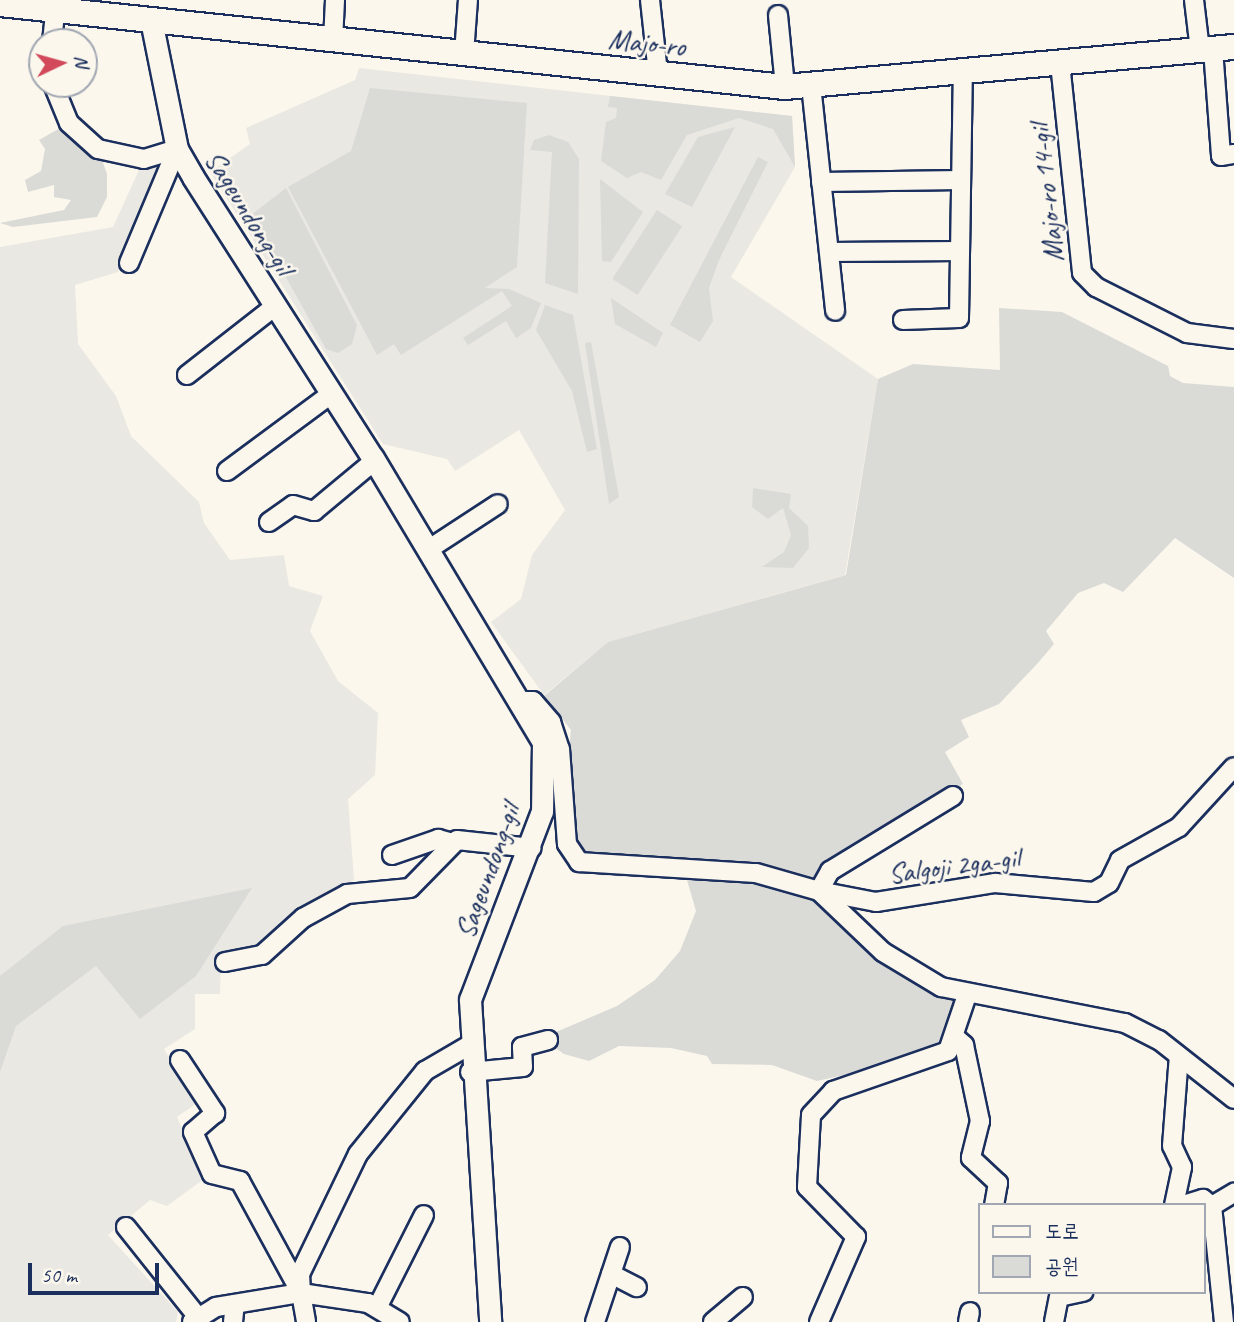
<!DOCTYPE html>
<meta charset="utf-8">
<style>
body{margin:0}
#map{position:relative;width:1234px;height:1322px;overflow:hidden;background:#fbf7ec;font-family:Caveat,"Poor Story",sans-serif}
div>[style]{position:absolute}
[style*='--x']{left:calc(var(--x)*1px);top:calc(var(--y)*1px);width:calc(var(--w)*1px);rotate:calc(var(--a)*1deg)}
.built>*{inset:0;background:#eae8e2}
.green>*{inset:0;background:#dadad7;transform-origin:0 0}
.roads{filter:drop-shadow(2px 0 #1b2f5e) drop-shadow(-2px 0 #1b2f5e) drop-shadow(0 2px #1b2f5e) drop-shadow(0 -2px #1b2f5e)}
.minor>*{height:18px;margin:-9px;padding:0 9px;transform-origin:9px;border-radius:9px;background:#fbf7ec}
.tertiary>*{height:21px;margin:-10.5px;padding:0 10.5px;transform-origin:10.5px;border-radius:10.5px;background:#fbf7ec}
.secondary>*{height:24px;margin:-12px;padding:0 12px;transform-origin:12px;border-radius:12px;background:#fbf7ec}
span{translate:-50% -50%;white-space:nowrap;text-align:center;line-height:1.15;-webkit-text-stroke:5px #fbf7ec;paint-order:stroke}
.street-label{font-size:28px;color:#1b2f5e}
.legend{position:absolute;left:978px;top:1203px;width:228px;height:91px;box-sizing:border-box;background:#fbf7ec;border:2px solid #a1a7b3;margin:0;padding:9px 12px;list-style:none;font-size:21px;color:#1b2f5e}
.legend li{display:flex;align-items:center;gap:14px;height:35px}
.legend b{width:35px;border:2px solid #a1a7b3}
.north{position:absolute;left:28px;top:28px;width:70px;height:70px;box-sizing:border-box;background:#fbf7ec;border:2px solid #a1a7b3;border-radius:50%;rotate:85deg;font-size:19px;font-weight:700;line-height:28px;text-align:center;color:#1b2f5e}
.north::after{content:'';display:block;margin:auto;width:24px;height:32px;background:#d1495b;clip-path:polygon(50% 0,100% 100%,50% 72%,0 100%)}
.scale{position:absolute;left:28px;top:1263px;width:131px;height:32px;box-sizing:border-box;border:4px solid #1b2f5e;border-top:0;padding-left:9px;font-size:21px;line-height:24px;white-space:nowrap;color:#1b2f5e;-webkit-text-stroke:5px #fbf7ec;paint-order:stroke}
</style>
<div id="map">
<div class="built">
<div style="clip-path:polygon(359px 68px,792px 116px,795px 167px,731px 277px,878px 379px,845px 575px,608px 642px,544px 695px,491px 622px,521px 599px,532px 555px,565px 510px,519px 430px,455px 471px,447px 459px,383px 444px,210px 172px,250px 144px,246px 128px,355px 80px)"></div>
<div style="clip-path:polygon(144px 159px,160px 168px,118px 272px,75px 285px,78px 344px,116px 396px,131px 436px,199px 502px,204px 523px,230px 560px,284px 555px,289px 586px,323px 596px,310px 631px,338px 681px,378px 713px,375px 775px,348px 799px,354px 880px,304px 904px,269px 945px,221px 955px,220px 994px,195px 994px,195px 1029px,164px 1049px,197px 1103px,177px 1117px,204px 1179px,167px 1206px,150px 1200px,108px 1235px,178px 1312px,176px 1322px,0 1322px,0 247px,113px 227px)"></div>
</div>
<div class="green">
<div style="clip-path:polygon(370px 88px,527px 103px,517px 267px,485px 288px,509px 289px,541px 303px,531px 328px,516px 338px,506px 321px,468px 345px,463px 338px,512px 306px,502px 291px,401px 355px,394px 344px,377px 355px,288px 187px,351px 151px)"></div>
<div style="clip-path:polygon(610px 96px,792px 116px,795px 167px,773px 129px,739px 118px,687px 135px,661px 180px,641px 172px,627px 178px,601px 161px,606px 122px,616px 118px,617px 108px,608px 107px)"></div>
<div style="clip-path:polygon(69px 123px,98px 149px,107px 174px,107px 197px,97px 217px,13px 227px,0 223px,64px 210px,71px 200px,54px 197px,54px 185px,28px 192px,25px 180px,41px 171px,45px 149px,39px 140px)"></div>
<div style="clip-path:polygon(735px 127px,692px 207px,665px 194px,698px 137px)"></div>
<div style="clip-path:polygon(549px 135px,568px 142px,579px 159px,578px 294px,545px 283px,552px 152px,530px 150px,534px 140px)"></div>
<div style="clip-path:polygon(758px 157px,768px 162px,719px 260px,709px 288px,713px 321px,700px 342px,670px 325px)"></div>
<div style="clip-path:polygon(600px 179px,643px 212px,611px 262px,602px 261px)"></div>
<div style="clip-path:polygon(286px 188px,357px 325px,352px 344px,338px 353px,326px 349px,251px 215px)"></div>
<div style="left:657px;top:210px;width:30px;height:82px;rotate:33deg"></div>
<div style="clip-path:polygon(611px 298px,663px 333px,656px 347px,615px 324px)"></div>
<div style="clip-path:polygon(545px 305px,573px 315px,597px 449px,587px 452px,572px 391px,536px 330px)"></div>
<div style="clip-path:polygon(999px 308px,1062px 312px,1168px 366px,1170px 376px,1183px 383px,1234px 387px,1234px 578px,1175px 538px,1123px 592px,1104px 583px,1078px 593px,1046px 631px,1054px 644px,1037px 664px,999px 704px,961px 720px,969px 737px,945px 752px,963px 784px,822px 865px,809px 894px,886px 964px,953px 997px,958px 1006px,950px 1041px,910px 1060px,817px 1081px,772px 1065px,712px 1064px,707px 1056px,671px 1048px,619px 1046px,589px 1061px,564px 1054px,550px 1044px,556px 1032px,617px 1006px,655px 980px,680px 951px,696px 911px,687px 880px,597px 875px,567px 865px,558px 849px,571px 730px,544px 696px,608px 642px,846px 575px,878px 379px,913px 364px,1000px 370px)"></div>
<div style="clip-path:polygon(591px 342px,619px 497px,609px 504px,585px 343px)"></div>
<div style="clip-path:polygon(753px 488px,791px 494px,789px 508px,808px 526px,809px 548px,793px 568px,762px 567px,784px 552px,791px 535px,783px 508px,768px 519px,752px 507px)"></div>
<div style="clip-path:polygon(252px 888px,196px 976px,140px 1019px,96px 966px,16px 1026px,0 1072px,0 976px,63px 926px)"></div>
</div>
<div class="roads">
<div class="minor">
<div style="--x:650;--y:0;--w:74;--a:83.8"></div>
<div style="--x:1194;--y:0;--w:50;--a:83.2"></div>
<div style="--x:778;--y:15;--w:72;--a:84.4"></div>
<div style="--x:333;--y:41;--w:41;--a:-87.2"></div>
<div style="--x:52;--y:42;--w:31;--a:-84"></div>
<div style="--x:1213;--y:49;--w:107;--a:85.7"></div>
<div style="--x:1221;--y:156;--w:13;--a:-9"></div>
<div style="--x:464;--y:54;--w:54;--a:-85.8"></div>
<div style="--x:1060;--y:63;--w:211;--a:84"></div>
<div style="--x:1082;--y:273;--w:20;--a:45"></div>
<div style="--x:1096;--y:287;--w:102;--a:26.8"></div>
<div style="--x:1187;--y:333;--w:47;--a:7.3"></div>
<div style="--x:53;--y:84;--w:42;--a:67.7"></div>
<div style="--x:69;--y:123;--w:39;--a:42"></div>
<div style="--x:98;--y:149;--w:47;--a:12.3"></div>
<div style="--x:144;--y:159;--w:34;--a:-17"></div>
<div style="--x:811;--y:85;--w:227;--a:83.9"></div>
<div style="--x:821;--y:182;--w:140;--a:-0.8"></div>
<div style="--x:829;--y:252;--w:131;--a:-0.4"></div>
<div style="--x:129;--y:263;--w:124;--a:-67.2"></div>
<div style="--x:903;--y:320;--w:56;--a:-2"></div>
<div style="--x:959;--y:318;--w:245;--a:-89.1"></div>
<div style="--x:187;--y:375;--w:110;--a:-38"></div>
<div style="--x:227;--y:471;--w:129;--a:-36.5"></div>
<div style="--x:269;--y:522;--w:29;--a:-35"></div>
<div style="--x:293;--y:505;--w:22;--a:16"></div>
<div style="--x:314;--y:511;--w:78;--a:-39.8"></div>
<div style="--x:429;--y:549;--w:82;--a:-33.1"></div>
<div style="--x:521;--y:701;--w:12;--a:0"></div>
<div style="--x:533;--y:701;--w:28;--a:49"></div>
<div style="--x:551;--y:722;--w:28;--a:72"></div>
<div style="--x:560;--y:749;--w:95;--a:85.8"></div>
<div style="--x:567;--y:844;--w:22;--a:56"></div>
<div style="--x:579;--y:862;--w:177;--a:3.6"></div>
<div style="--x:756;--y:873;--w:66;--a:15.9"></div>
<div style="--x:819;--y:891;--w:88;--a:43.6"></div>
<div style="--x:883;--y:952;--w:68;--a:31.1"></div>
<div style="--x:941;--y:987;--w:187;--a:11.1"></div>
<div style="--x:1125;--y:1023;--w:38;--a:27"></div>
<div style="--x:1159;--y:1040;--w:95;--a:38.2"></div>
<div style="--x:953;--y:796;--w:144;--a:148.6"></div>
<div style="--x:830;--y:871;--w:23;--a:119"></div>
<div style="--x:819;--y:891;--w:58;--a:10.9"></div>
<div style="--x:876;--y:902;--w:121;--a:-9.1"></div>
<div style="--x:995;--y:883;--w:99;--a:5.2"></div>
<div style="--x:1094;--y:892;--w:17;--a:-31"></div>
<div style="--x:1109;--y:883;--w:25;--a:-64"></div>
<div style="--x:1120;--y:860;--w:68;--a:-29.2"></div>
<div style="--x:1179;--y:827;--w:81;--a:-47.5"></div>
<div style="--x:392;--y:855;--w:49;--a:-19.2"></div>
<div style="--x:438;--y:839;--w:16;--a:15"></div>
<div style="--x:225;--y:962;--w:38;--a:-11"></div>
<div style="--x:262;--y:955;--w:55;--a:-42.1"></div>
<div style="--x:303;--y:918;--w:50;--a:-28.6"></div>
<div style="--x:347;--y:894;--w:63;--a:-5.4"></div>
<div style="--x:410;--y:888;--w:67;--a:-45.6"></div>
<div style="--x:457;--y:840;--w:75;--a:6.1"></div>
<div style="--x:956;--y:1038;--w:11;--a:41"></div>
<div style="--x:964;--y:1045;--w:78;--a:78.1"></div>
<div style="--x:980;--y:1121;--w:38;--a:104"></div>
<div style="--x:971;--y:1158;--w:37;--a:43"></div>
<div style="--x:998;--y:1183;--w:22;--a:100"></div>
<div style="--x:180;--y:1060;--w:64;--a:56.6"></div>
<div style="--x:215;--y:1113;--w:29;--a:139"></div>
<div style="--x:193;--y:1132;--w:46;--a:65.7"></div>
<div style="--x:212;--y:1174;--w:29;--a:14"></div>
<div style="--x:240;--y:1181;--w:128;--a:61.4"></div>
<div style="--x:301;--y:1293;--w:29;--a:80"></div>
<div style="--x:470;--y:1072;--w:53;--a:-5.4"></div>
<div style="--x:523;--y:1067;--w:20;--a:-93"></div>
<div style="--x:522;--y:1047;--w:27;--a:-15"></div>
<div style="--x:1174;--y:1205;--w:39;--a:-78"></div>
<div style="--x:1182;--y:1167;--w:23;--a:-115"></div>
<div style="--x:1172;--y:1146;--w:90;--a:-85.6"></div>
<div style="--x:1183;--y:1205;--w:21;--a:-17"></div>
<div style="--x:1203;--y:1199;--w:11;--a:38"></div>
<div style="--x:1212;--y:1206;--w:117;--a:84.1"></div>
<div style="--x:1212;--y:1206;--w:26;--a:-31"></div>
<div style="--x:126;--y:1227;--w:114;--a:51.4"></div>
<div style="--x:611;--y:1274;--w:29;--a:27"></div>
<div style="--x:301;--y:1293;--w:19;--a:-93"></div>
<div style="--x:300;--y:1274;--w:133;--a:-64.2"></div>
<div style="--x:358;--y:1154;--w:107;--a:-51.1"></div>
<div style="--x:425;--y:1071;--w:50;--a:-30.2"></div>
<div style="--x:377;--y:1308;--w:104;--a:-63.2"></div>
<div style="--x:192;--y:1322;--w:28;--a:-32"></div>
<div style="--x:216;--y:1307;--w:86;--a:-9.4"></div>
<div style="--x:301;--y:1293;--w:68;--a:8.5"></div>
<div style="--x:368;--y:1303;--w:37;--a:31"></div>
<div style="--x:233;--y:1322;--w:18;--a:-84"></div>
<div style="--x:595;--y:1322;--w:79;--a:-71.6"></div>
<div style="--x:713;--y:1322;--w:39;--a:-40"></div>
<div style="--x:819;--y:1322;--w:93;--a:-66.5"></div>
<div style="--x:856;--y:1237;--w:70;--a:-134.4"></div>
<div style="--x:807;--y:1187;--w:72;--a:-86.8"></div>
<div style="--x:811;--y:1115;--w:33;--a:-47"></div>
<div style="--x:833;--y:1091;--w:122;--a:-19.2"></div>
<div style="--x:948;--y:1051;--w:59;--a:-71.3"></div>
<div style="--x:968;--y:1322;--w:10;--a:-79"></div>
<div style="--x:1054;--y:1322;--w:25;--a:-79"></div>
<div style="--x:1059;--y:1297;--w:25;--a:-12"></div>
</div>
<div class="tertiary">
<div style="--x:151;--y:20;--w:132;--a:78.6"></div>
<div style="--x:177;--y:149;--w:32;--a:60"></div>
<div style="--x:193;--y:177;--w:334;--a:57.4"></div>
<div style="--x:373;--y:458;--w:331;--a:59.1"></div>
<div style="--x:543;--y:742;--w:69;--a:90.8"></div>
<div style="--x:542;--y:811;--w:202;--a:110.9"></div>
<div style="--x:470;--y:1000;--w:323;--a:86.4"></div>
</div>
<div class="secondary">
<div style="--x:0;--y:4;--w:789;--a:6.04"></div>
<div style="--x:785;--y:87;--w:451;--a:-5.1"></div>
</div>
</div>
<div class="street-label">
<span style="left:647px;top:43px;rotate:6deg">Majo-ro</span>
<span style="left:1047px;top:193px;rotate:-96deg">Majo-ro 14-gil</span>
<span style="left:249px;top:213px;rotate:58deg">Sageundong-gil</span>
<span style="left:954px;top:866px;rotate:-7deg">Salgoji 2ga-gil</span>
<span style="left:488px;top:871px;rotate:-70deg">Sageundong-gil</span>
</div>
<ul class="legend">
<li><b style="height:9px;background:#fbf7ec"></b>도로</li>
<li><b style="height:19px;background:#dadad7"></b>공원</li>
</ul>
<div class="north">N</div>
<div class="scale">50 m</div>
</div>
